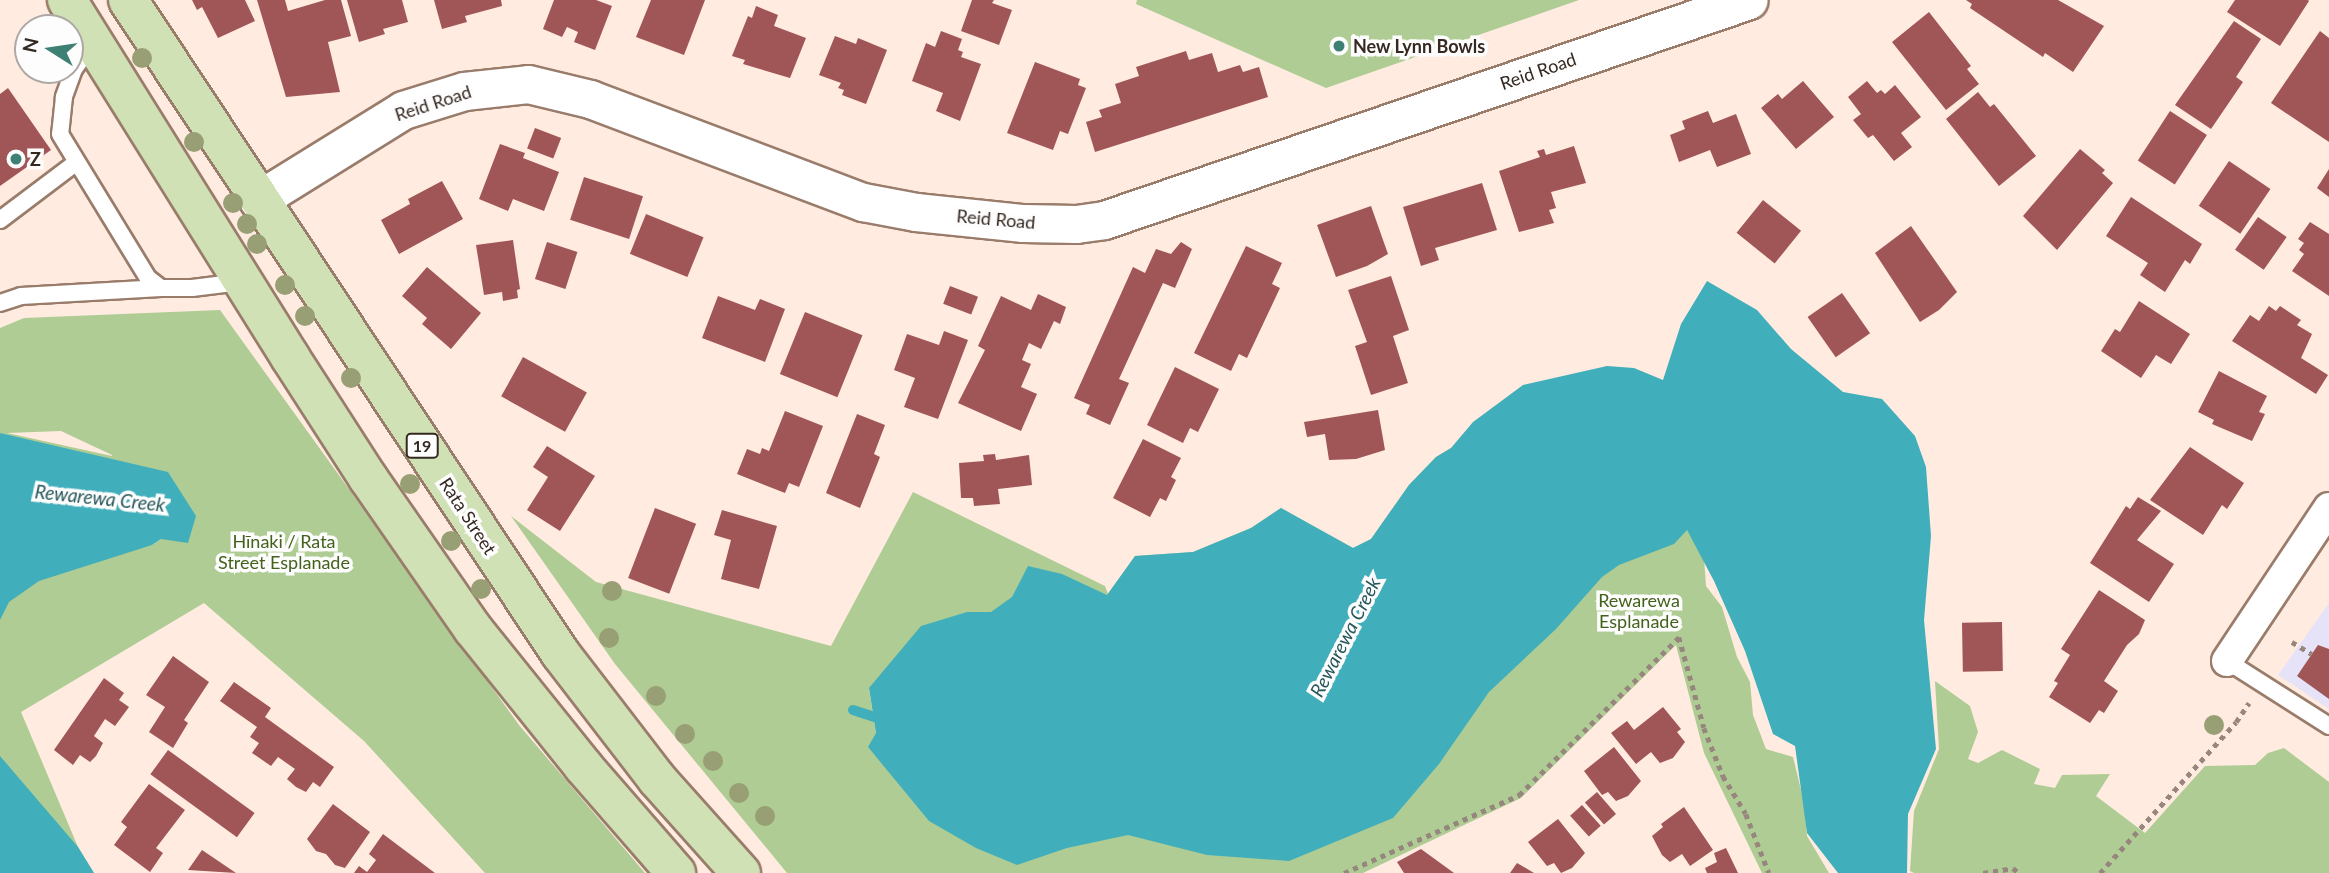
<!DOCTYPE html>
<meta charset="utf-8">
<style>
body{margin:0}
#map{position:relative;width:2329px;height:873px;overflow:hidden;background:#ffebe0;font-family:Lato,sans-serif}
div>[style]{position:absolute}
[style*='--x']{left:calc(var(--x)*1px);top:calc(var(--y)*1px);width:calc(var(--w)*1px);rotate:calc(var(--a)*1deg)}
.education>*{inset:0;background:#e6e2f8}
.green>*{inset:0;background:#afcc94}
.water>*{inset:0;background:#41afbb}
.stream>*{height:10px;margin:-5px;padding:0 5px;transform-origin:5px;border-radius:5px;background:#41afbb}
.building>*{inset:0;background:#a05556;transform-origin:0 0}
.path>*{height:4.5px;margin-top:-2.25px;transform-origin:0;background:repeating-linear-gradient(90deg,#97867d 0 5px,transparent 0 10px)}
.roads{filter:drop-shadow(2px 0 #9a7c6b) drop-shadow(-2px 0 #9a7c6b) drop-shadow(0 2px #9a7c6b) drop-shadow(0 -2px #9a7c6b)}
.service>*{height:16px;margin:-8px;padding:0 8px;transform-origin:8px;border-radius:8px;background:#fff}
.minor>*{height:30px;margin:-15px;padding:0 15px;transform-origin:15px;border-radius:15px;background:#fff}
.tertiary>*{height:37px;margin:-18.5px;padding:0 18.5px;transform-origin:18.5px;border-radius:18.5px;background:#fff}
.primary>*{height:38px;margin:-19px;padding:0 19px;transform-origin:19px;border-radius:19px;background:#cfe1b5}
.trees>*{width:20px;height:20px;margin:-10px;border-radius:50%;background:#989f74}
.dots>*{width:19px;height:19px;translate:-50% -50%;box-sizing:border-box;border:4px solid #fdfdfd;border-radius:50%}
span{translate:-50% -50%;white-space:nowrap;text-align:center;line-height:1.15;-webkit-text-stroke:7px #fdfdfd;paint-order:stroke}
.shield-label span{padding:2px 5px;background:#fdfdfd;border:2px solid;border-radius:5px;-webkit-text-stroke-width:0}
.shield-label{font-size:16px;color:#352821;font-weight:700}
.poi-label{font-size:18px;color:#352821;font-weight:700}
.left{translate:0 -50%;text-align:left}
.street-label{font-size:18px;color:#352821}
.park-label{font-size:18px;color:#43611b}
.water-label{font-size:19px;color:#28575c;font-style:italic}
.north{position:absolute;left:14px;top:14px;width:70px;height:70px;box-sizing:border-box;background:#fdfdfd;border:2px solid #ada8a5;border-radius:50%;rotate:282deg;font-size:19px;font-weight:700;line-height:28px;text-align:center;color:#352821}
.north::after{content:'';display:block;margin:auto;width:24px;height:32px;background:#3e8174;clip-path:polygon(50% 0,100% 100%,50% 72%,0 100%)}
</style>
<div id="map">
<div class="education">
<div style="clip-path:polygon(2329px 603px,2329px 709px,2278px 675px)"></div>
</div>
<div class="green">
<div style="clip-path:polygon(1137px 0,1579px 0,1326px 88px,1136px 4px)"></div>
<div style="clip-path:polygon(evenodd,220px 310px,519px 725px,645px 873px,485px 873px,364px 741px,204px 603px,21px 712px,78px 847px,94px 873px,0 811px,0 531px,152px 545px,161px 539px,0 486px,0 328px,24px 318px,220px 310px,61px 431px,112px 455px,112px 456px,7px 433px,61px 431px)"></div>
<div style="clip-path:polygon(1585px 417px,1653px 454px,1677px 489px,1685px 507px,1687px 530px,1704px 558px,1706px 586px,1722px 607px,1737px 657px,1750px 682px,1753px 715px,1766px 749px,1793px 757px,1804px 802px,1807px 836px,1829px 873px,1762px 873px,1704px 753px,1676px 645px,1521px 798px,1363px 873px,787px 873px,615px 664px,511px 516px,596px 582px,831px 646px,913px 492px,1105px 586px,1108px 594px,1135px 556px,1193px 552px,1251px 528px,1281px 508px,1353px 548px,1371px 539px,1409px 485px,1436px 457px,1451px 448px,1454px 458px,1442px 491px,1411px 546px,1375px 589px,1343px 663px,1312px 704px,1296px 735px,1227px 786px,1203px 795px,1165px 792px,1054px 745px,982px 732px,947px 722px,869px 689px,876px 733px,890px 731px,904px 739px,987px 766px,1097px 789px,1127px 810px,1160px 823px,1203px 826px,1230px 821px,1278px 793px,1313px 757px,1376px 666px,1382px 640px,1433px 556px,1457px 524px,1465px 500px,1487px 461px,1528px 436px,1566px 420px)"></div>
<div style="clip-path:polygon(1935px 681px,1970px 706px,1978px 732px,1968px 759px,1978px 763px,2002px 750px,2040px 769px,2034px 784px,2055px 788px,2062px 775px,2110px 774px,2096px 796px,2145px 833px,2205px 766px,2255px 765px,2268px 753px,2284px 748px,2329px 782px,2329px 873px,1914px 873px,1910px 871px,1914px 811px,1939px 749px)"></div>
</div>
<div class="water">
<div style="clip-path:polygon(1707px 281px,1757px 310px,1791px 349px,1843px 392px,1882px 399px,1915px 436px,1926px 467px,1931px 536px,1924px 620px,1936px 749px,1908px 814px,1907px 873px,1838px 873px,1807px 833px,1795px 746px,1773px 734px,1745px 651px,1714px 581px,1687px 530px,1674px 544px,1619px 565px,1602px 577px,1556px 629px,1489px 692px,1439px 764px,1393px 818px,1289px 861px,1207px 855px,1128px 835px,1067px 848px,1017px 865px,976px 848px,929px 821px,868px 747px,876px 733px,869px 688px,921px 626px,967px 612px,991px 612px,1012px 597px,1028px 566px,1062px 574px,1107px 595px,1135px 556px,1193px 552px,1251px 528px,1281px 508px,1353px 548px,1371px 539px,1409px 485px,1436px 457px,1451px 448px,1473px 422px,1523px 385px,1607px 366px,1634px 368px,1663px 380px,1681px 324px)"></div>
<div style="clip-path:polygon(0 433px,168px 472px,196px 516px,188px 543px,161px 539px,152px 545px,39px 581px,9px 602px,0 620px)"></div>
<div style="clip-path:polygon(0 756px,78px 847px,94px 873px,0 873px)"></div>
</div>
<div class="stream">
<div style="--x:853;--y:710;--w:36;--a:18"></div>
</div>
<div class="building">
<div style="clip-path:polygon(192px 0,245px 0,255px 21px,218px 38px,202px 7px,197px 10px)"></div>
<div style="clip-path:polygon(257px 0,285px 0,288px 11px,325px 0,341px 0,351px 36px,328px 42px,340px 92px,286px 97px)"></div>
<div style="clip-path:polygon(347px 0,402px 0,408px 22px,383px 29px,385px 34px,359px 42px)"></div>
<div style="clip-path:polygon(434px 0,501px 0,502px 6px,465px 16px,467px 22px,442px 29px)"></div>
<div style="clip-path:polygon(554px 0,596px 0,612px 6px,595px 50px,574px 42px,578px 32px,567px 27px,562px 37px,543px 29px)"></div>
<div style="clip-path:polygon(651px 0,705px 0,684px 55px,636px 37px)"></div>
<div style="clip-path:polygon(972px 0,994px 0,992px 3px,1012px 10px,999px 45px,961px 31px)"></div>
<div style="clip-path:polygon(1966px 0,2058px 0,2104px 26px,2073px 72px,2045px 53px,2043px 57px,1970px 8px,1972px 4px)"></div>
<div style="clip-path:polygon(2235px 0,2308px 0,2309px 1px,2280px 46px,2227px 12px)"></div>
<div style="clip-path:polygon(756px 6px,778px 15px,774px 26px,806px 38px,790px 78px,743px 64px,745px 60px,732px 56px,748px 16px,752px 18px)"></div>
<div style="clip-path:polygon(1929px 12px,1971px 66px,1967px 69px,1979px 84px,1946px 110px,1892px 42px)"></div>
<div style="clip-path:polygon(2234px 21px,2261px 39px,2236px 77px,2243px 82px,2211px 129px,2175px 105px)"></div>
<div style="clip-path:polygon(941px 31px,962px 39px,958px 50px,963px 52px,961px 57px,981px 64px,960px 121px,936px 111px,943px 93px,912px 81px,926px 43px,935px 47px)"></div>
<div style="clip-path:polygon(2320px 31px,2329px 38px,2329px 142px,2271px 103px)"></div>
<div style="clip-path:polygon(835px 36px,856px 44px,858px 38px,887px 50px,866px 104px,842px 95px,844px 90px,838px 88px,841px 83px,819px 75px)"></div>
<div style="clip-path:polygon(1186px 51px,1189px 60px,1212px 53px,1218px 72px,1240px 65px,1243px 72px,1259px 67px,1268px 97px,1095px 152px,1086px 122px,1102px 117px,1099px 110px,1121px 103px,1115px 84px,1139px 76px,1136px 67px)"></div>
<div style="clip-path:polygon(1035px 62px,1080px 79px,1078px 85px,1086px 88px,1068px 134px,1060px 131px,1053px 150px,1007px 133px)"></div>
<div style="clip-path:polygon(1803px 81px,1834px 117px,1796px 149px,1761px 108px,1778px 94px,1782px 99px)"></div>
<div style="clip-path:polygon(1867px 81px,1877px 93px,1881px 90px,1885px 94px,1895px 85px,1921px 117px,1901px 133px,1912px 147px,1894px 161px,1873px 135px,1868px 138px,1853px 120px,1861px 114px,1848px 97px)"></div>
<div style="clip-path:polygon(8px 88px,51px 150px,0 186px,0 94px)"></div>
<div style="clip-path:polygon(1978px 92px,1990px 107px,1994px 104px,2036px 156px,1999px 186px,1946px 119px)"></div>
<div style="clip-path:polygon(1708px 111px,1713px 123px,1736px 114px,1751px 154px,1717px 167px,1710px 150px,1679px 162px,1670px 135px,1685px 129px,1682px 121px)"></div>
<div style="left:2170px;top:111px;width:44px;height:59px;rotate:33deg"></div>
<div style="left:535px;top:128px;width:28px;height:22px;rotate:21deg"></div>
<div style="clip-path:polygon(500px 144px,525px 153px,523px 158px,559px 172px,544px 211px,513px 199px,508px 211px,479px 199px)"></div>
<div style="clip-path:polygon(1574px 146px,1586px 183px,1551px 192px,1556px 208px,1549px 210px,1554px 223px,1519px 232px,1499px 171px,1540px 157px,1537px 151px,1544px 149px,1546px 155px)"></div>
<div style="clip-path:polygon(2080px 149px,2105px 170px,2102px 173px,2113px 183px,2057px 250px,2023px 216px)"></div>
<div style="left:2229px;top:161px;width:50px;height:54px;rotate:34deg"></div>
<div style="clip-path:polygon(2329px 169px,2329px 197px,2317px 188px)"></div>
<div style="left:584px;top:177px;width:62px;height:45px;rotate:18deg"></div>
<div style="clip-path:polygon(442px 181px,463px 219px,399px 254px,381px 220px,410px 204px,408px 199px)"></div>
<div style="clip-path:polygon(1482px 183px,1497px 230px,1435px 248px,1439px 260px,1421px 266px,1403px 207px)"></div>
<div style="clip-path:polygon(2131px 197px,2202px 244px,2190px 264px,2185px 260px,2165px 292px,2140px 275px,2148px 263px,2106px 236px)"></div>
<div style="left:1763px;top:200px;width:49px;height:42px;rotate:39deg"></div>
<div style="clip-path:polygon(1371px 206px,1388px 254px,1367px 266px,1336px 277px,1317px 225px)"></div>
<div style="left:646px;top:214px;width:62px;height:43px;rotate:22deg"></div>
<div style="left:2258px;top:217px;width:35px;height:40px;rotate:35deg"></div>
<div style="clip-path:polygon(2310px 222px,2329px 234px,2329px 296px,2292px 271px,2304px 254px,2299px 250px,2304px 243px,2298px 239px)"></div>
<div style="clip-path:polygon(1911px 226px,1957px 292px,1939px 310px,1920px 322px,1875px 253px)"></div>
<div style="clip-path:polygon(513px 240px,520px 289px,517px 290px,518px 298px,503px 301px,502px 292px,484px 295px,476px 245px)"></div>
<div style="left:547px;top:242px;width:32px;height:39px;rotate:18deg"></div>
<div style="clip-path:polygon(1181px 242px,1192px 249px,1175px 288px,1163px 283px,1119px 379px,1129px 383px,1110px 425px,1086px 414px,1090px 405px,1074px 398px,1133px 267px,1145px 273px,1156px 249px,1171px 254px)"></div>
<div style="clip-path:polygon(1246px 246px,1282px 263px,1272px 284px,1280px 288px,1247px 358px,1239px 354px,1231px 371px,1194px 353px)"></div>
<div style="clip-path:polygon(427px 267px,481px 313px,451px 349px,422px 324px,427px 318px,402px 296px)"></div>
<div style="clip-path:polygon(1391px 276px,1409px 330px,1393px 336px,1408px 383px,1371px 395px,1355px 346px,1367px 342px,1348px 290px)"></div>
<div style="left:950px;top:286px;width:30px;height:19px;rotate:21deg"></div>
<div style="left:1842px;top:293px;width:49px;height:42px;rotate:55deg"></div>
<div style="clip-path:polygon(1038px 294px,1066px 307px,1060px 324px,1054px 321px,1041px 349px,1029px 343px,1022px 360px,1031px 364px,1021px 387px,1037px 394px,1021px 431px,958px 403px,985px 350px,978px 346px,1001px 296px,1031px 310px)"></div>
<div style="clip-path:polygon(718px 296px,755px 310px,760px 299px,785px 309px,765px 362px,702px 338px)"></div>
<div style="clip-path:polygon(2139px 301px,2190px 334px,2171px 364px,2156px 355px,2141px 378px,2101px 351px,2115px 329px,2120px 332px)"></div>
<div style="clip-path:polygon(2269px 306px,2276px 311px,2280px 306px,2301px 320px,2297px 325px,2312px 334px,2301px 358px,2328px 375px,2316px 394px,2232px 341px,2250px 315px,2259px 321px)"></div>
<div style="left:805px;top:312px;width:62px;height:67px;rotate:22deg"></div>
<div style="clip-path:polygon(944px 331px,968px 340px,938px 419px,904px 407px,915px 378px,894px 370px,907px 334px,939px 345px)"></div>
<div style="left:523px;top:357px;width:73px;height:45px;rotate:29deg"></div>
<div style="clip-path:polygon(1175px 367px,1219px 389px,1198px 432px,1190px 428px,1183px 443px,1147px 425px)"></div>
<div style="clip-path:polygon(2219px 371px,2267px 396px,2259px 412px,2265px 414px,2252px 441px,2212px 424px,2214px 420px,2198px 412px)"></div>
<div style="clip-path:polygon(1378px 410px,1385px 450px,1356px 459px,1329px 460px,1325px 434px,1307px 437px,1304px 422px)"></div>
<div style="clip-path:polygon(785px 411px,823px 426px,799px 487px,789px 483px,785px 493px,737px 474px,747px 449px,760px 454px,762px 448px,769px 451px)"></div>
<div style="clip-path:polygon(857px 414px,885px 425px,874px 454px,880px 457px,860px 508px,826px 493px)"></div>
<div style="clip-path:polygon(1143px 439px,1181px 458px,1171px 477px,1176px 480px,1166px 501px,1160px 498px,1150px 517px,1113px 498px)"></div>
<div style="clip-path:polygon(547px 446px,595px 476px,560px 531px,527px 510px,548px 477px,533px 467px)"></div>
<div style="clip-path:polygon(2190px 447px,2244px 483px,2227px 509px,2222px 505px,2203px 535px,2150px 500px)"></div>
<div style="clip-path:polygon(995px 454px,996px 460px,1029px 455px,1032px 485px,998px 489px,1000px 504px,974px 506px,973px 498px,961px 498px,959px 463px,984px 461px,983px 455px)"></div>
<div style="clip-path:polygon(2138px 497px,2161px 511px,2137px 540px,2174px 564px,2149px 602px,2090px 563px,2126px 506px,2130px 509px)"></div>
<div style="left:655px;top:508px;width:44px;height:75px;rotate:21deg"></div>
<div style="clip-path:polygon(722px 510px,777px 526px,759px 589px,721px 579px,731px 540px,714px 535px)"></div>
<div style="clip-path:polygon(2099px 590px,2145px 620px,2139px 634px,2127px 645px,2104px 681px,2118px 691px,2104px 713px,2099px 710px,2090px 723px,2049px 697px,2058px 683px,2054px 681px,2070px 655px,2061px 649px)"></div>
<div style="left:2002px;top:622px;width:49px;height:40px;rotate:89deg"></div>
<div style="clip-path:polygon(2318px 645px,2329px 649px,2329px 699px,2297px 676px)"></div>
<div style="clip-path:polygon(173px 656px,209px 682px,184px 720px,188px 723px,173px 748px,149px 732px,165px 707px,146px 695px)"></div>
<div style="clip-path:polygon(104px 678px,124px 693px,119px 700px,129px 707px,115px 726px,105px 719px,94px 736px,103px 743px,96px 756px,90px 762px,80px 755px,73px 765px,54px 750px)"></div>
<div style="clip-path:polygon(234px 682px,271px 708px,265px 717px,334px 767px,320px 787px,313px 782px,306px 792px,296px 787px,287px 779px,295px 769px,278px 757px,271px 766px,252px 753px,259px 743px,250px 737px,257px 727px,220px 701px)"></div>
<div style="clip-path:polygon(1663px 707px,1681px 729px,1677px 732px,1685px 742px,1673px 758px,1660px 763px,1651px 752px,1636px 764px,1611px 733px,1627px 721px,1634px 730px)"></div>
<div style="clip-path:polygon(1614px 747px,1641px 781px,1628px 796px,1616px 801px,1608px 792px,1602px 795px,1584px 771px)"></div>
<div style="left:168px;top:750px;width:107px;height:30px;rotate:36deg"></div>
<div style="clip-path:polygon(149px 784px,185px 810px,156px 848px,163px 853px,150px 872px,114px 845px,127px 827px,121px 822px)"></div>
<div style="left:1597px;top:792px;width:29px;height:16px;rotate:49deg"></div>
<div style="clip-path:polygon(333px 804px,370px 832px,345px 868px,335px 865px,326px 854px,316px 851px,307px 839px)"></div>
<div style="left:1582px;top:805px;width:28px;height:16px;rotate:48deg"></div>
<div style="clip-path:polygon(1684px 807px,1713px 850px,1690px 866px,1682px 854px,1670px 862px,1662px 855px,1652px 836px,1663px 827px,1661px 824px)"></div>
<div style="clip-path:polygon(1558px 819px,1585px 853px,1572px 868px,1561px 873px,1554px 863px,1547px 866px,1528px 842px)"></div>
<div style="clip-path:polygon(383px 834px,435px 873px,354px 873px,359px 866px,367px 872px,376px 860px,369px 854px)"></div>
<div style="clip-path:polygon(1726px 848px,1738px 873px,1707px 873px,1705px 868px,1717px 862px,1714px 853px)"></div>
<div style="clip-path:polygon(1421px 849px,1454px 873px,1404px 873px,1397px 862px)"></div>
<div style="clip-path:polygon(202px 850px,236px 873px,188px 870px)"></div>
<div style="clip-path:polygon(1517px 863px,1534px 873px,1510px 873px)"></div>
</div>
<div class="path">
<div style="--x:2292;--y:642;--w:23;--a:31"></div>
<div style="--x:1344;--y:873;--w:192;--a:-24"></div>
<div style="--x:1519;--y:795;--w:225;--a:-44.6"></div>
<div style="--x:1679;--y:637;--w:94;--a:74.6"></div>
<div style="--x:1704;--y:728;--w:52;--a:68.4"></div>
<div style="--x:1723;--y:776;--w:44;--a:58.8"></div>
<div style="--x:1746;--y:814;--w:63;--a:68.7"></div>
<div style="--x:1983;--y:873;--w:30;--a:-9"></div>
<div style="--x:2013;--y:868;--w:8;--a:40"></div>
<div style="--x:2100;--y:873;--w:203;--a:-48"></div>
<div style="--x:2236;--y:722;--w:23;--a:-56"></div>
</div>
<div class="roads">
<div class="service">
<div style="--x:93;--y:43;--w:32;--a:126"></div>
<div style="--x:74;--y:69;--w:30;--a:110"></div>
<div style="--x:64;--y:97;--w:37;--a:96"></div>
<div style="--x:60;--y:134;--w:169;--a:58.6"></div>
<div style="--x:148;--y:278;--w:16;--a:38"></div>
<div style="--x:161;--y:288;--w:31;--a:0"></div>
<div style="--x:192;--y:288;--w:49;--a:-7"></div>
<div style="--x:0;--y:220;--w:96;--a:-37"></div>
<div style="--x:0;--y:303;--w:22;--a:-18"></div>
<div style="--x:21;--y:296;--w:140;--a:-3.3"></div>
<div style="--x:2227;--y:661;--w:121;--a:32.5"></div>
</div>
<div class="minor">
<div style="--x:2227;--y:661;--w:184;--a:-56.3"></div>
</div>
<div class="tertiary">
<div style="--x:258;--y:200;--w:171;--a:-31.8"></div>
<div style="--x:403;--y:110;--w:64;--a:-17.3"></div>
<div style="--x:464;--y:91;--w:64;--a:-6.2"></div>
<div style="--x:528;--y:84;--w:64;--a:13.6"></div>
<div style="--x:590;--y:99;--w:292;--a:20.7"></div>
<div style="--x:863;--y:202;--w:54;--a:10.7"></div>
<div style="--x:916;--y:212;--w:108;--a:5.9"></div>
<div style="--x:1023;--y:223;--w:53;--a:1.1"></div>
<div style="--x:1076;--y:224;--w:28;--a:-8"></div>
<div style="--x:1104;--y:220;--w:681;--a:-18.83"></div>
</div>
<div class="primary">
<div style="--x:67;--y:0;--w:421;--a:58"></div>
<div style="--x:290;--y:357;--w:144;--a:57.2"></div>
<div style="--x:368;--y:478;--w:184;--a:55.2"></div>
<div style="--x:473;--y:629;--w:176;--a:51.2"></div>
<div style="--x:583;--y:766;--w:142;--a:49"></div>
<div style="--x:128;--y:0;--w:783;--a:56.51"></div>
<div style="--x:560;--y:653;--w:159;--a:52.4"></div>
<div style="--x:657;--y:779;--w:126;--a:48.2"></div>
</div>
</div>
<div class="trees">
<div style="left:142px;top:58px"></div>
<div style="left:194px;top:142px"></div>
<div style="left:233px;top:203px"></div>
<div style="left:247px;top:224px"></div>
<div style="left:257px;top:244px"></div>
<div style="left:285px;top:285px"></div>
<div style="left:305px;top:316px"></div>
<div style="left:351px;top:378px"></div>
<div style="left:410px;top:484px"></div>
<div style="left:451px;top:541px"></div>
<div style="left:481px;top:589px"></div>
<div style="left:612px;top:591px"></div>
<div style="left:609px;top:638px"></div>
<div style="left:656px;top:696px"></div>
<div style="left:2214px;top:725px"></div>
<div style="left:685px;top:734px"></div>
<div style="left:713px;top:761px"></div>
<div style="left:739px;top:793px"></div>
<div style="left:765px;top:816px"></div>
</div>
<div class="dots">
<div style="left:1339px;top:46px;background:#3e8174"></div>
<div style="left:16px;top:159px;background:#3e8174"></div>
</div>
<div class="shield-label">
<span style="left:422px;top:446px">19</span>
</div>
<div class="poi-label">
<span class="left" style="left:1353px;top:46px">New Lynn Bowls</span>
<span class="left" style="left:30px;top:159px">Z</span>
</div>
<div class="street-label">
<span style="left:1538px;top:71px;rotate:-19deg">Reid Road</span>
<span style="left:433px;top:103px;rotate:-18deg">Reid Road</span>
<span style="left:996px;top:219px;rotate:5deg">Reid Road</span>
<span style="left:468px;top:516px;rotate:57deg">Rata Street</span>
</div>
<div class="park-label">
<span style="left:284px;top:552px">Hīnaki / Rata<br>Street Esplanade</span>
<span style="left:1639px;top:611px">Rewarewa<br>Esplanade</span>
</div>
<div class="water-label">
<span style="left:100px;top:498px;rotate:6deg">Rewarewa Creek</span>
<span style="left:1345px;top:637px;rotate:-63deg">Rewarewa Creek</span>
</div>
<div class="north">N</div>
</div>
